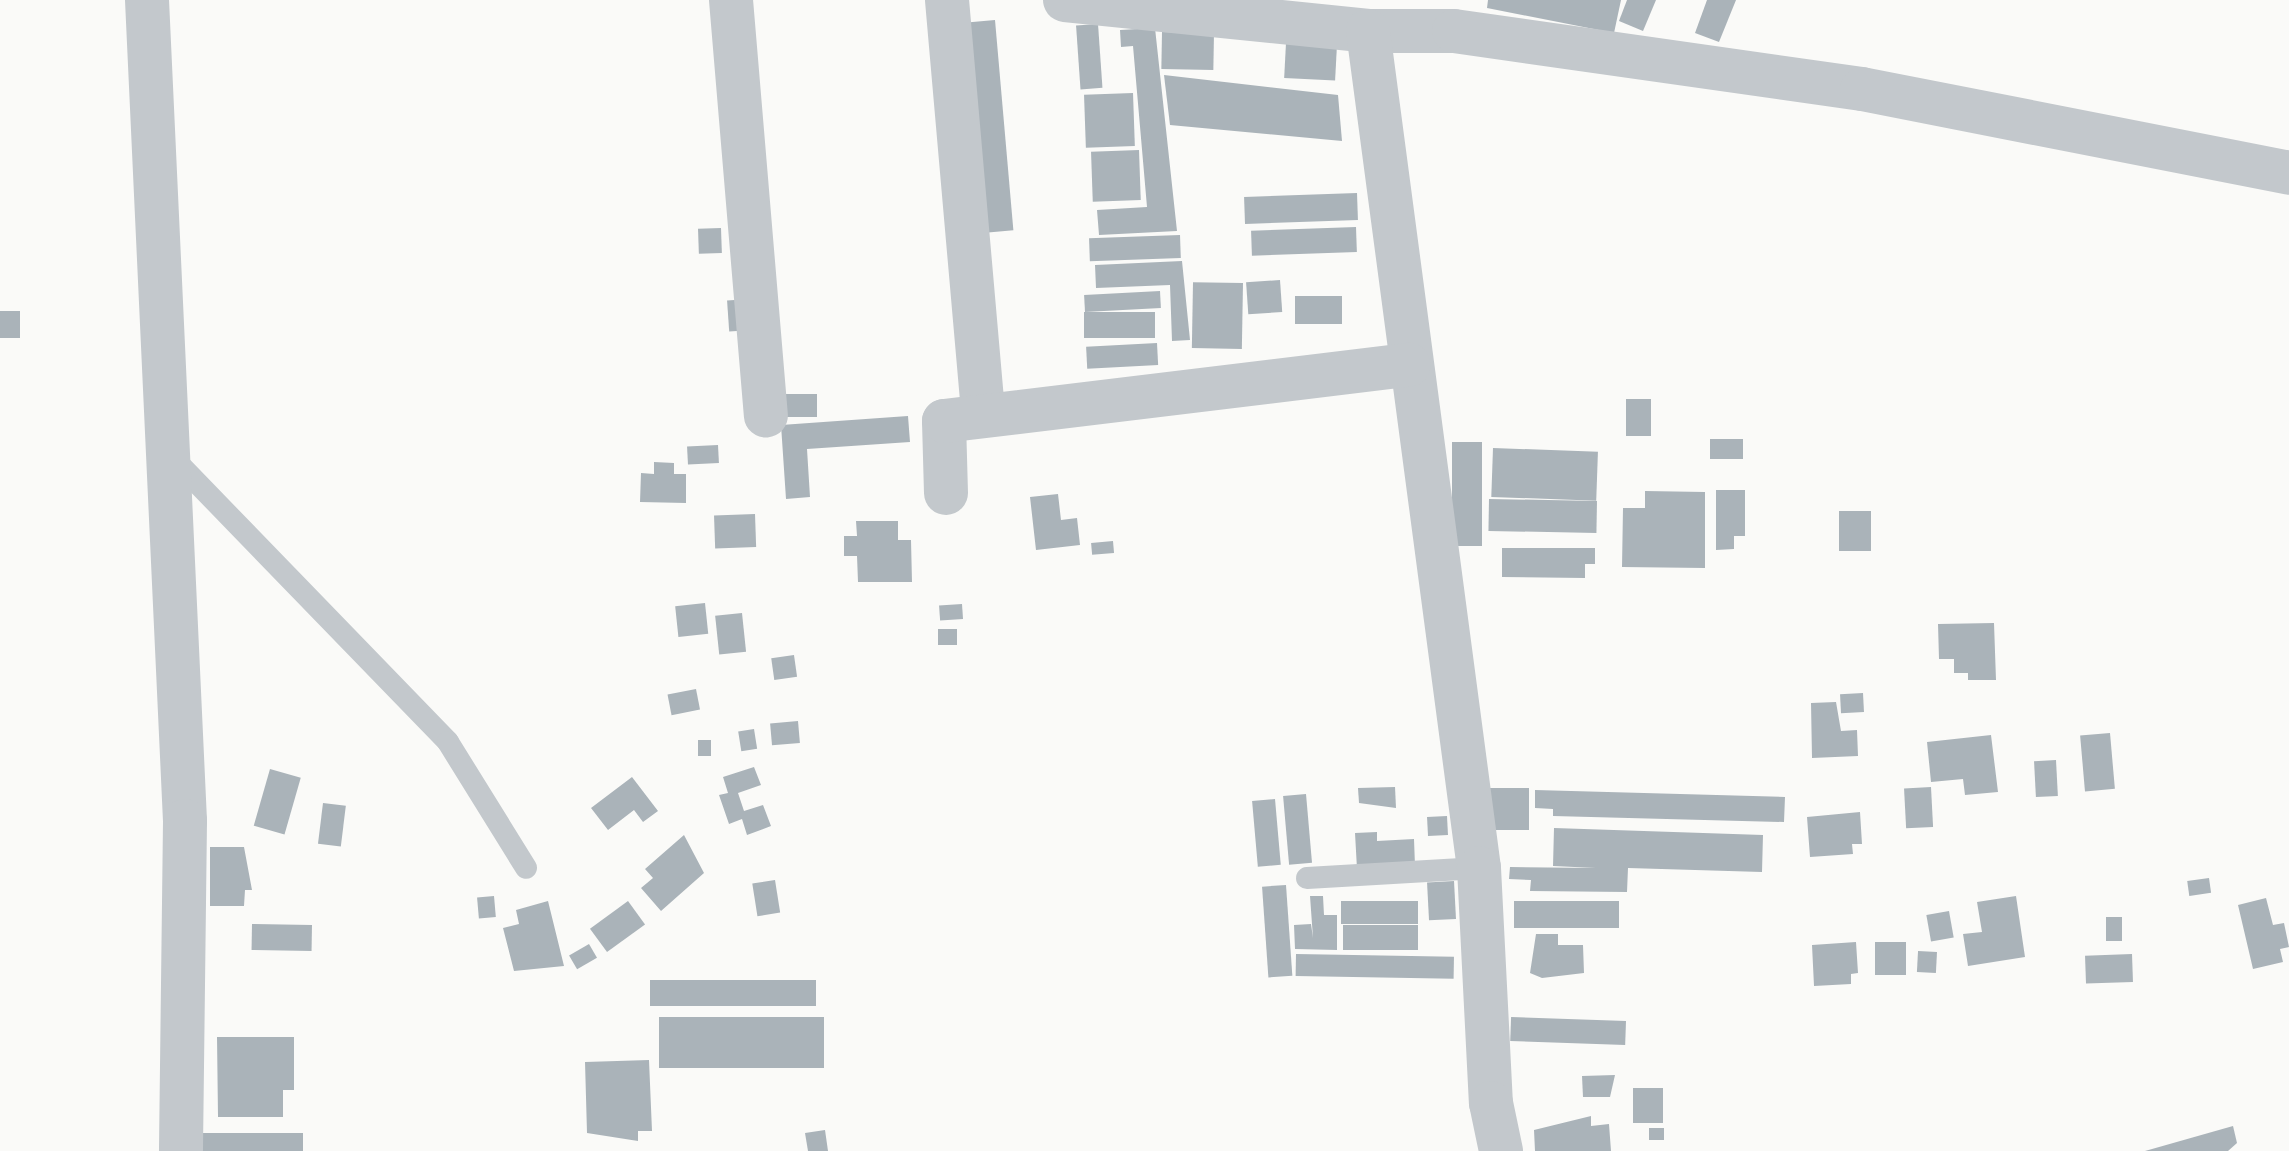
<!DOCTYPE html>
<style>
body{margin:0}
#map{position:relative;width:2289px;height:1151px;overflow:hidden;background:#fafaf8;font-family:Quicksand,sans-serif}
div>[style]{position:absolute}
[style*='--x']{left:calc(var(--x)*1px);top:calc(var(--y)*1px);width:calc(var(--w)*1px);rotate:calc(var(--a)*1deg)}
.building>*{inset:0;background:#aab3b9;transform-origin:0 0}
.service>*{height:22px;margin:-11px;padding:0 11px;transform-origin:11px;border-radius:11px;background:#c3c8cc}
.minor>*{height:44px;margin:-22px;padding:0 22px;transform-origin:22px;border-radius:22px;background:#c3c8cc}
span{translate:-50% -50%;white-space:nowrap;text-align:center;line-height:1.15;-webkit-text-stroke:8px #fff;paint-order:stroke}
</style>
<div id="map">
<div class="building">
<div style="clip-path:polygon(1488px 0,1621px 0,1614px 33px,1487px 8px)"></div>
<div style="clip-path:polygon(1627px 0,1656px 0,1643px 31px,1619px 21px)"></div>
<div style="clip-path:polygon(1707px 0,1736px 0,1719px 42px,1695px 33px)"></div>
<div style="left:995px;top:20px;width:211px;height:31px;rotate:85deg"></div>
<div style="left:1098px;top:24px;width:64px;height:22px;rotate:86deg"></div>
<div style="clip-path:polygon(1155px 28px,1177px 231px,1099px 235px,1097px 210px,1147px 207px,1133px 46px,1121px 47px,1120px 30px)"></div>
<div style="left:1162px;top:32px;width:52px;height:37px;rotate:1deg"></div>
<div style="left:1286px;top:43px;width:51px;height:35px;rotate:3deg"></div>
<div style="clip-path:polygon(1164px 75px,1338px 95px,1342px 141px,1170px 125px)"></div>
<div style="left:1133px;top:93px;width:53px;height:49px;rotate:88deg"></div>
<div style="left:1139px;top:150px;width:50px;height:48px;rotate:88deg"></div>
<div style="left:1357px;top:193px;width:27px;height:113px;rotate:88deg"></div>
<div style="left:1356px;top:227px;width:25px;height:105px;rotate:88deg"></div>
<div style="left:721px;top:228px;width:25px;height:23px;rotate:88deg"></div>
<div style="left:1180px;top:235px;width:23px;height:91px;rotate:88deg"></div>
<div style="clip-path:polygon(1182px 261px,1190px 340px,1172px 341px,1170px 285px,1096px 288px,1095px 265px)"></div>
<div style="left:1280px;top:280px;width:32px;height:34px;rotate:86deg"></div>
<div style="left:1243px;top:283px;width:66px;height:50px;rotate:91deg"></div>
<div style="left:1160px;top:291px;width:17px;height:76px;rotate:87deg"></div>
<div style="left:1342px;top:296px;width:28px;height:47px;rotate:90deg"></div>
<div style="left:750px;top:299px;width:31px;height:23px;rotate:86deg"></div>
<div style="left:0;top:311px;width:20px;height:27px"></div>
<div style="left:1155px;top:312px;width:26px;height:71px;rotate:90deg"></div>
<div style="left:1157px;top:343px;width:22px;height:71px;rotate:87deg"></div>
<div style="left:817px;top:394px;width:23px;height:38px;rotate:90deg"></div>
<div style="left:1626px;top:399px;width:25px;height:37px"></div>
<div style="clip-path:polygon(908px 416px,910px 442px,807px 449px,810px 497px,786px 499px,781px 425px)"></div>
<div style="left:1710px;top:439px;width:33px;height:20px"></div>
<div style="left:1452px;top:442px;width:30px;height:104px"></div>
<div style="left:718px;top:445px;width:18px;height:31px;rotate:87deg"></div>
<div style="left:1493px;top:448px;width:105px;height:49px;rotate:2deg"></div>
<div style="clip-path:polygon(654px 462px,674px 463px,674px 474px,686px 474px,686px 503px,640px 502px,641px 473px,654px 474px)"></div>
<div style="clip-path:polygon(1716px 490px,1745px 490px,1745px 536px,1734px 536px,1734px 549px,1716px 550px)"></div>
<div style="clip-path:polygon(1645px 491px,1705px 492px,1705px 568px,1622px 567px,1623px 508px,1645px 508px)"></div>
<div style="clip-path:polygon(1058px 494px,1061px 520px,1077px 518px,1080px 545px,1036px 550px,1030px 497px)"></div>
<div style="left:1489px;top:499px;width:108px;height:32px;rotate:1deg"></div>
<div style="left:1839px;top:511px;width:32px;height:40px"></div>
<div style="left:755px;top:514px;width:33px;height:41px;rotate:88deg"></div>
<div style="clip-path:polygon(856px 521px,898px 521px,898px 540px,911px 540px,912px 582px,858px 582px,857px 556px,844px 556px,844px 536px,857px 536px)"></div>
<div style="left:1113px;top:541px;width:12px;height:22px;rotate:85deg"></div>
<div style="clip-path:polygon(1502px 548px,1595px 548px,1595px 564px,1585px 564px,1585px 578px,1502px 577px)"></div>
<div style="left:705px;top:603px;width:31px;height:30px;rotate:84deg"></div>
<div style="left:962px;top:604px;width:15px;height:23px;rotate:86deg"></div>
<div style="left:742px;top:613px;width:39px;height:27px;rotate:84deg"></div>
<div style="clip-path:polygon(1994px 623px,1996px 680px,1968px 680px,1968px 673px,1954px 673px,1954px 659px,1939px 659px,1938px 624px)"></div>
<div style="left:957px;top:629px;width:16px;height:19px;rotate:90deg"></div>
<div style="left:794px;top:655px;width:22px;height:23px;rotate:82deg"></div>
<div style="left:696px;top:689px;width:21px;height:29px;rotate:79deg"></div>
<div style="left:1863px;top:693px;width:19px;height:23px;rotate:87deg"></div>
<div style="clip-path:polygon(1836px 702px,1841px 731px,1857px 730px,1858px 756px,1812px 758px,1811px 703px)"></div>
<div style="left:798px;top:721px;width:22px;height:28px;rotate:85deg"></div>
<div style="left:754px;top:729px;width:20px;height:16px;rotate:81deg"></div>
<div style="left:2110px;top:733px;width:56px;height:30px;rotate:85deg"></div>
<div style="clip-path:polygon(1991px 735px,1998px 792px,1965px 795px,1963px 779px,1931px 782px,1927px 742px)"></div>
<div style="left:698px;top:740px;width:13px;height:16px"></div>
<div style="left:2056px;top:760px;width:36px;height:22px;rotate:87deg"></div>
<div style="clip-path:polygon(754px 767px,761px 785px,738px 793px,744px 811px,763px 805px,771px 826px,747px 835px,742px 819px,729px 824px,719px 795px,728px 793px,723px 777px)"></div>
<div style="left:270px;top:769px;width:32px;height:59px;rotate:16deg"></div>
<div style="clip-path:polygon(632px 777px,658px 811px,643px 822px,634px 810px,608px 830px,591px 808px)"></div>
<div style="clip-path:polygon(1395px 787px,1396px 808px,1359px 803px,1358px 788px)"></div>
<div style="left:1931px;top:787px;width:40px;height:27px;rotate:87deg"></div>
<div style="left:1488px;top:788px;width:41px;height:42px"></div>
<div style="clip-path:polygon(1535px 790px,1785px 797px,1784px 822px,1553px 816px,1553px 809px,1535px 808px)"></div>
<div style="left:1306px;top:794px;width:69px;height:23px;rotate:85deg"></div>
<div style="left:1275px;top:799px;width:66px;height:23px;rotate:85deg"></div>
<div style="left:323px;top:803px;width:23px;height:41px;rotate:7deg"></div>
<div style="clip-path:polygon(1860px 812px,1862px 844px,1852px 844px,1853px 854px,1810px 857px,1807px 817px)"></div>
<div style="left:1447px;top:816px;width:19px;height:20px;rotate:87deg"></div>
<div style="clip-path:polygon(1554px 828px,1763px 835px,1762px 872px,1628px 868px,1627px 892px,1530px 891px,1531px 880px,1509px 879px,1510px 867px,1596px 868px,1553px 866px)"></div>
<div style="clip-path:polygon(1377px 832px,1377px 841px,1414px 839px,1415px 866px,1357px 869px,1355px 833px)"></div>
<div style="clip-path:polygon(684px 835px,704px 873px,661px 911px,641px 888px,653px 878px,645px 869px)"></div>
<div style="clip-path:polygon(210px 847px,244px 847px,252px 890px,245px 890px,244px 906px,210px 906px)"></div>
<div style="left:2209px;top:878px;width:15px;height:22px;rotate:82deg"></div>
<div style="left:775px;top:880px;width:33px;height:23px;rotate:81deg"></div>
<div style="left:1454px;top:881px;width:38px;height:27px;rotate:87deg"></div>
<div style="left:1286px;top:885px;width:91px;height:24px;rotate:86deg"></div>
<div style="left:494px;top:896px;width:21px;height:17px;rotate:85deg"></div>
<div style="clip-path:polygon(1310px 896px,1323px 896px,1324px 915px,1337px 915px,1337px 950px,1295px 949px,1294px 925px,1311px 924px,1313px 938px)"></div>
<div style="clip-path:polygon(2016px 896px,2025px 957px,1968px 966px,1963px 934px,1982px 932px,1977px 902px)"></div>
<div style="clip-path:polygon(2266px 898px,2273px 925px,2284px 923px,2289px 947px,2280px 949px,2283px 962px,2253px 969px,2238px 905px)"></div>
<div style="clip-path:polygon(548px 901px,564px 966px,514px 971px,503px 928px,519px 924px,516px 910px)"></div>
<div style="left:628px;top:901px;width:29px;height:47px;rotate:54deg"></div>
<div style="left:1341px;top:901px;width:77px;height:23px"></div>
<div style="left:1619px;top:901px;width:27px;height:105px;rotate:90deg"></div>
<div style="left:1949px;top:911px;width:27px;height:23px;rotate:80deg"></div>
<div style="left:2106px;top:917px;width:16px;height:24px"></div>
<div style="left:252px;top:924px;width:60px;height:26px;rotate:1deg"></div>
<div style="left:1343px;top:925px;width:75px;height:25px"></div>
<div style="clip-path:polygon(1536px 934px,1558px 934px,1558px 945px,1583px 945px,1584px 973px,1542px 978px,1530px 973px)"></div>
<div style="clip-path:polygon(1856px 942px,1858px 973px,1851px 974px,1851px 984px,1814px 986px,1812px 945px)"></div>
<div style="left:1875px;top:942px;width:31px;height:33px"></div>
<div style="left:589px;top:944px;width:16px;height:23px;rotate:60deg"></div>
<div style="left:1937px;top:952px;width:21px;height:19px;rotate:93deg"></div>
<div style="left:1296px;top:954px;width:158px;height:22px;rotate:1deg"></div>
<div style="left:2132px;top:954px;width:28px;height:47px;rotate:88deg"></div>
<div style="left:650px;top:980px;width:166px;height:26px"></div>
<div style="left:824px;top:1017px;width:51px;height:165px;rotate:90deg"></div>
<div style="left:1626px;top:1021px;width:24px;height:115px;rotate:92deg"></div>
<div style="clip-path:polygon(217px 1037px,294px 1037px,294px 1090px,283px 1090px,283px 1117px,218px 1117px)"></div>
<div style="clip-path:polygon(649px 1060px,652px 1131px,638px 1131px,638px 1141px,587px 1133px,585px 1062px)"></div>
<div style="clip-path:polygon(1615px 1075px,1610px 1097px,1583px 1097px,1582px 1076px)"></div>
<div style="left:1633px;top:1088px;width:30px;height:35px"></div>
<div style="clip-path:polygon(1591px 1116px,1591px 1126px,1609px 1124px,1611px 1151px,1535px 1151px,1534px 1130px)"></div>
<div style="clip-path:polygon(2233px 1126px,2237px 1143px,2228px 1151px,2145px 1151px)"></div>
<div style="left:1649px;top:1128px;width:15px;height:12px"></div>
<div style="clip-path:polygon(825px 1130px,828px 1151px,808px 1151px,805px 1133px)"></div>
<div style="left:191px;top:1133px;width:112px;height:18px"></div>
</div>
<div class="service">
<div style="--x:173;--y:458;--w:395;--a:45.9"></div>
<div style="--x:448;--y:742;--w:148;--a:58.2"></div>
<div style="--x:1307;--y:878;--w:172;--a:-3.3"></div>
</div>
<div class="minor">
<div style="--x:147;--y:0;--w:822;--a:87.35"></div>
<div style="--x:185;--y:821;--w:330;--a:90.7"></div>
<div style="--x:731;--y:0;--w:417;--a:85.2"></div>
<div style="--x:947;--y:0;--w:413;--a:85"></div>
<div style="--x:1065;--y:0;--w:305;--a:5.8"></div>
<div style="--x:1368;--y:31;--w:86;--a:0"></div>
<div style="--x:1454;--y:31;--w:412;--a:8.1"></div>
<div style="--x:1862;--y:89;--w:435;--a:11.1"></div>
<div style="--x:1368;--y:31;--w:844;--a:82.45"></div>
<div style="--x:1479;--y:868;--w:235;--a:87.1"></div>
<div style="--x:1491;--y:1103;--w:49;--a:78.2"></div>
<div style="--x:946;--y:493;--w:72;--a:-91.6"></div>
<div style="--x:944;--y:421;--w:468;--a:-6.9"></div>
</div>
</div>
